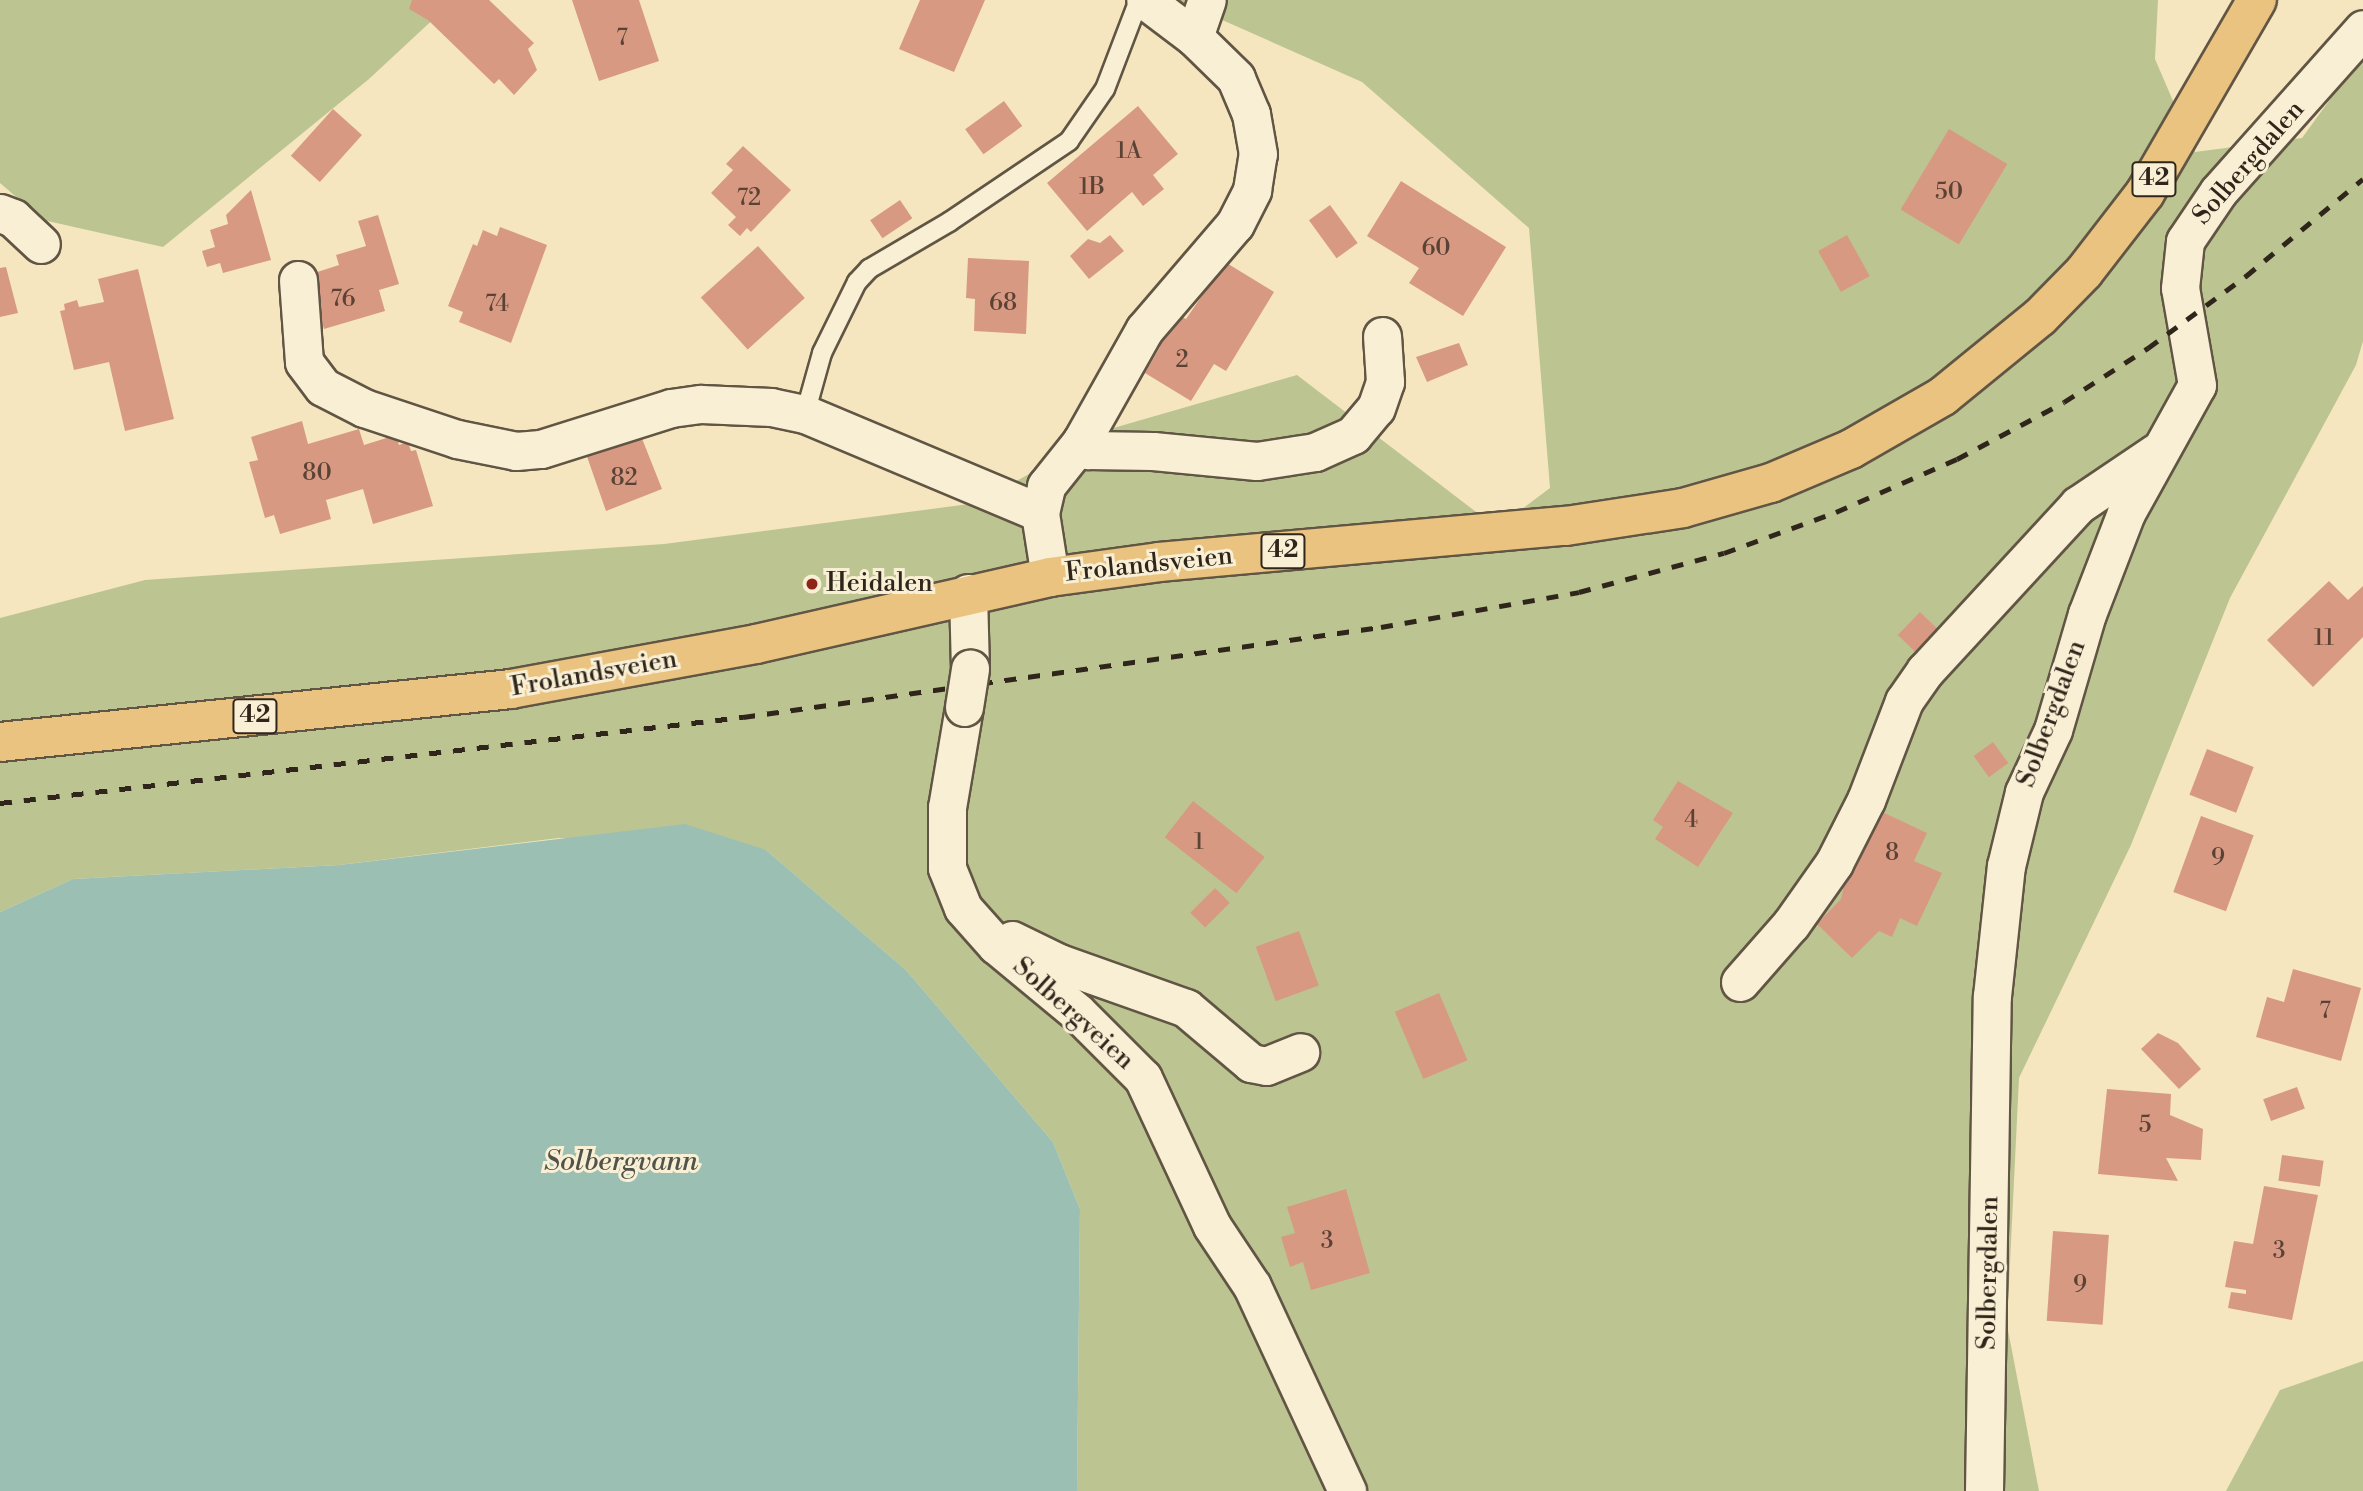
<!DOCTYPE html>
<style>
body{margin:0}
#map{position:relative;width:2363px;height:1491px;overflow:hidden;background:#f5e6bf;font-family:"Libre Bodoni",serif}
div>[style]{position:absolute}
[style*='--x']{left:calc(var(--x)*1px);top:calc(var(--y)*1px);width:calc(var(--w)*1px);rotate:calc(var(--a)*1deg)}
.green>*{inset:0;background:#bcc591}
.water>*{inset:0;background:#9cbfb4}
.building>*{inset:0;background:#d89983;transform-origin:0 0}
.roads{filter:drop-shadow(2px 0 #615544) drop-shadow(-2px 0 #615544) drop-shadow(0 2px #615544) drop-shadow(0 -2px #615544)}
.service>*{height:18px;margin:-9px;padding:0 9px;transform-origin:9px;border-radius:9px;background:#f8efd5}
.minor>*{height:37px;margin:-18.5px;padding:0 18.5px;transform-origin:18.5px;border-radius:18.5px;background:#f8efd5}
.primary>*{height:38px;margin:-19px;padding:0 19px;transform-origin:19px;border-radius:19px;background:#eac380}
.rail>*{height:5px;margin-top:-2.5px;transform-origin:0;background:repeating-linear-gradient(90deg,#30251b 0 12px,transparent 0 24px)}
.bridges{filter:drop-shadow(2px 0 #615544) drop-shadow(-2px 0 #615544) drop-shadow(0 2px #615544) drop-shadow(0 -2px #615544)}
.minor-bridge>*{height:37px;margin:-18.5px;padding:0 18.5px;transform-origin:18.5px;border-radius:18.5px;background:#f8efd5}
.dots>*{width:19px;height:19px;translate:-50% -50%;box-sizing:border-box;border:4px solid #f8efd5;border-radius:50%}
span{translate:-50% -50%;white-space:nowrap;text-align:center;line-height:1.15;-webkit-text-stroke:6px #f8efd5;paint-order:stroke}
.number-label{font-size:23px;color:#5a4235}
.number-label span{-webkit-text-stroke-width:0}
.shield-label span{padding:2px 5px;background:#f8efd5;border:2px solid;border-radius:5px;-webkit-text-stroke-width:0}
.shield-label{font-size:24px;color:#30251b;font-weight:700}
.street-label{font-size:26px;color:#30251b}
.poi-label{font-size:26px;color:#30251b}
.left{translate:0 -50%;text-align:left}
.water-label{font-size:28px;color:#505349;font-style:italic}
</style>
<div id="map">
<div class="green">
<div style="clip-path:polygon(0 0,454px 0,369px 79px,163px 247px,43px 220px,0 183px)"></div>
<div style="clip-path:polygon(1177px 0,2158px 0,2155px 59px,2195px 152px,2302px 138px,2363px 54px,2363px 341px,2356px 365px,2230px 598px,2131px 845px,2019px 1078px,2007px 1325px,2039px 1491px,1077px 1491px,1080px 1209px,1053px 1142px,906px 970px,766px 850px,559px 838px,339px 865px,73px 879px,0 912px,0 618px,145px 580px,664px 544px,977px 503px,1110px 429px,1297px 375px,1497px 528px,1550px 488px,1529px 228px,1362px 82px)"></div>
<div style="clip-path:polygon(2363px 1361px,2363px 1491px,2226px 1491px,2280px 1390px)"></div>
</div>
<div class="water">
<div style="clip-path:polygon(685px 824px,766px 850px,906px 970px,1053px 1142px,1080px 1209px,1077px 1491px,0 1491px,0 912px,73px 879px,339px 865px)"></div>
</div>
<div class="building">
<div style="clip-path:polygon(412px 0,489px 0,534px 43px,528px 49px,537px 70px,514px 95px,499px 79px,494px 84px,428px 20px,409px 9px)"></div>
<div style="clip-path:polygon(572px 0,639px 0,659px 61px,599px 81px)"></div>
<div style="clip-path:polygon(920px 0,985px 0,954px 72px,899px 49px)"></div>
<div style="left:1004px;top:101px;width:31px;height:48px;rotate:54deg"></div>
<div style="clip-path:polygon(1138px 106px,1178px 154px,1153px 175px,1164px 189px,1143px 206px,1132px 192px,1087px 231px,1047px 183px)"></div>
<div style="left:333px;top:109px;width:39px;height:63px;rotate:42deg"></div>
<div style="left:1949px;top:129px;width:68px;height:94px;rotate:31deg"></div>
<div style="clip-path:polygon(743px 146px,791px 190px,751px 232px,747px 228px,740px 236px,728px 225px,736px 217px,711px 193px,733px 170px,726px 164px)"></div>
<div style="clip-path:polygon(1401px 181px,1506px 247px,1463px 316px,1409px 283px,1419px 268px,1367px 236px)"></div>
<div style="clip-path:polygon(251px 190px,271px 260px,223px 273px,220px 263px,207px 267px,202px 251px,215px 247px,210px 230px,228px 224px,226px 215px)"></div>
<div style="left:900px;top:200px;width:22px;height:36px;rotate:56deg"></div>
<div style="left:1330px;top:205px;width:47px;height:26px;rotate:54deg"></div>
<div style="clip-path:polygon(378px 215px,399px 284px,379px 290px,385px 311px,324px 329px,308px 275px,339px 265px,336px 255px,366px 246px,358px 221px)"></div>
<div style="clip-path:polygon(500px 227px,547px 245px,511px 343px,459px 322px,463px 312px,448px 306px,473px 244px,477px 246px,483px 230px,497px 236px)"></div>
<div style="clip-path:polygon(1110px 235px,1124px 251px,1089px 279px,1070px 256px,1088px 239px,1100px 243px)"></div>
<div style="left:1847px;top:235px;width:47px;height:33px;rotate:61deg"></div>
<div style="left:758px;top:246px;width:70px;height:77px;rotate:48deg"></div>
<div style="clip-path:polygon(968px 258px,1029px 261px,1026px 334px,974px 331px,975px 299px,966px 298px)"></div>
<div style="clip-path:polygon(1225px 262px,1274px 292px,1226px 371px,1214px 364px,1191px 401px,1145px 373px,1160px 347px,1153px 342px,1161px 328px,1168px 333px,1180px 316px,1186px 319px)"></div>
<div style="clip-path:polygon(6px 267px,18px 313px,0 317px,0 268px)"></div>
<div style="clip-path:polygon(138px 269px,174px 419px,125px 431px,109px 362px,74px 370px,60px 311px,65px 310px,64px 304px,77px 300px,79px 307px,104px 302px,98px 279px)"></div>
<div style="clip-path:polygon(1459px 343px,1468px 365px,1427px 382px,1416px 357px)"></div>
<div style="clip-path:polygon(302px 421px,308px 444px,359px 429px,364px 445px,396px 435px,399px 445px,408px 442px,411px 451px,416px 450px,433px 506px,373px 524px,363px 489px,326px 500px,331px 519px,280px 534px,274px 515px,265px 518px,249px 462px,258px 460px,251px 437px)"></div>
<div style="clip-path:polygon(615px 436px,619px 445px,641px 436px,662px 489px,606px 511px,584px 448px)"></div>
<div style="clip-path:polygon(2329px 581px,2348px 600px,2363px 586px,2363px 637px,2313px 687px,2267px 640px)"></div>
<div style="left:1920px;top:612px;width:32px;height:32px;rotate:44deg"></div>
<div style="left:1993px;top:742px;width:26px;height:24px;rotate:54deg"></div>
<div style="left:2207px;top:749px;width:50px;height:49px;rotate:21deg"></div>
<div style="clip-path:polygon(1678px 781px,1733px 813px,1698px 867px,1655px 839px,1663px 827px,1653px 820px)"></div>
<div style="left:1193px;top:801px;width:91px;height:46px;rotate:38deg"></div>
<div style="clip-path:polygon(1878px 810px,1927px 833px,1914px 861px,1942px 873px,1917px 926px,1900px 918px,1892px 937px,1879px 931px,1852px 958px,1817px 924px,1841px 899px,1845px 882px,1840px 874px)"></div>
<div style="left:2201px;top:816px;width:56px;height:81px;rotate:20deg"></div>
<div style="left:1215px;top:888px;width:21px;height:35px;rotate:45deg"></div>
<div style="left:1299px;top:931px;width:58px;height:46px;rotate:70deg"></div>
<div style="clip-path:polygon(2293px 969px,2361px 988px,2341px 1061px,2256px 1037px,2267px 997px,2284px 1002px)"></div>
<div style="left:1439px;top:993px;width:73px;height:48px;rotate:67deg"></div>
<div style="clip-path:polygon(2158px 1033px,2178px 1043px,2201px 1069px,2179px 1089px,2141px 1049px)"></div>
<div style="left:2297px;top:1087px;width:23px;height:36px;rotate:70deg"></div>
<div style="clip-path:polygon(2107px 1089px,2171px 1094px,2170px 1115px,2203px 1129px,2201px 1160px,2166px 1158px,2178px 1181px,2098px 1174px)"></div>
<div style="left:2282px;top:1155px;width:42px;height:26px;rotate:8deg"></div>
<div style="clip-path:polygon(2264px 1186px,2318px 1195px,2292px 1320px,2228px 1308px,2231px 1292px,2246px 1294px,2246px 1290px,2225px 1287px,2234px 1241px,2253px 1244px)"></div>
<div style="clip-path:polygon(1346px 1189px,1370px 1273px,1311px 1290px,1303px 1262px,1290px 1267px,1281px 1237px,1295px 1233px,1287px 1207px)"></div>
<div style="left:2053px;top:1231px;width:56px;height:90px;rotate:4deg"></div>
</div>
<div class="roads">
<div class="service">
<div style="--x:805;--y:414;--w:63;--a:-74.4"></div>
<div style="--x:822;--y:353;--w:79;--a:-63.8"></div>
<div style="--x:857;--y:282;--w:18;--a:-47"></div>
<div style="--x:869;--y:269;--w:93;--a:-30.4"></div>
<div style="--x:949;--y:222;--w:145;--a:-34"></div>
<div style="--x:1069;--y:141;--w:63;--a:-55.3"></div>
<div style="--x:1105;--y:89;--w:95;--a:-69.1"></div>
</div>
<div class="minor">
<div style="--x:1194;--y:37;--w:39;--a:-71"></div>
<div style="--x:0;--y:213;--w:14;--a:21"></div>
<div style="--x:13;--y:218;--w:38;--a:43"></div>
<div style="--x:298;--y:280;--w:82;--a:85.8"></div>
<div style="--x:304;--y:362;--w:31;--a:53"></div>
<div style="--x:323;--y:387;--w:46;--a:27.1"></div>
<div style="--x:364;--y:408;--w:98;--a:18.4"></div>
<div style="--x:457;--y:439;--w:60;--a:11.5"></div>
<div style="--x:516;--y:451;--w:25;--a:-5"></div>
<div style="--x:541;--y:449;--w:136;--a:-17.5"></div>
<div style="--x:671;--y:408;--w:30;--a:-8"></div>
<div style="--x:701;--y:404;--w:70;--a:2.5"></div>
<div style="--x:771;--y:407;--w:35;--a:12"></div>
<div style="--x:805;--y:414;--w:255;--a:22.8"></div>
<div style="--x:1081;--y:442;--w:11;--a:49"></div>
<div style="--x:1088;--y:450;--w:65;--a:0.9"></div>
<div style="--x:1153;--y:451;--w:104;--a:5.5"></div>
<div style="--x:1257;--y:461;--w:59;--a:-8.8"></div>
<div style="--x:1315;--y:452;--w:42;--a:-24.1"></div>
<div style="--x:1353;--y:435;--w:35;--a:-50"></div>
<div style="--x:1376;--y:408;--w:28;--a:-71"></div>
<div style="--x:1385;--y:382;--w:46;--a:-93.7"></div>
<div style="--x:1050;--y:577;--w:65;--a:-98.9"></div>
<div style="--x:1040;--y:513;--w:28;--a:-77"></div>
<div style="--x:1046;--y:486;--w:56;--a:-51.5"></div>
<div style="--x:1081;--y:442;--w:129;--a:-60.6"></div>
<div style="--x:1144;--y:330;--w:140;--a:-49.4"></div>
<div style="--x:1235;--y:224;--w:38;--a:-63"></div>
<div style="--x:1252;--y:190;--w:36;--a:-81"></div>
<div style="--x:1258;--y:154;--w:41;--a:-99.9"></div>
<div style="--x:1251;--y:114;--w:39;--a:-113"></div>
<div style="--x:1236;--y:78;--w:59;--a:-135.7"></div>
<div style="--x:1194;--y:37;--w:61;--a:-142.9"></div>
<div style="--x:968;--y:593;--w:75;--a:88.5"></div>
<div style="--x:964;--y:707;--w:101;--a:99.6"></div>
<div style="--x:947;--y:807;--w:61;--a:90"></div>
<div style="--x:947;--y:868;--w:43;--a:68.2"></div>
<div style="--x:963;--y:908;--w:50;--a:48.3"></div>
<div style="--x:996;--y:945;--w:105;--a:39.6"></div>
<div style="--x:1077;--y:1012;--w:93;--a:45"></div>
<div style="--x:1143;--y:1078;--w:163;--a:65"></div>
<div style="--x:1212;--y:1226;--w:72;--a:56.3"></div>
<div style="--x:1252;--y:1286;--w:226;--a:65.1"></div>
<div style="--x:1012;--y:940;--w:52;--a:26.1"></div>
<div style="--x:1059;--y:963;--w:135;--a:19.5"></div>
<div style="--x:1186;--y:1008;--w:85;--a:40.2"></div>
<div style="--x:1251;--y:1063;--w:15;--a:11"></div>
<div style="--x:1266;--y:1066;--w:37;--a:-22"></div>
<div style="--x:1740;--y:982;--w:77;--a:-48.7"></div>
<div style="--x:1791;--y:924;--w:75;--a:-54.8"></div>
<div style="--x:1834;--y:863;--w:71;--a:-63.1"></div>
<div style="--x:1866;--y:800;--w:106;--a:-69"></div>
<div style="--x:1904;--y:701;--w:37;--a:-55"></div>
<div style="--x:1925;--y:671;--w:226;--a:-47.3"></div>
<div style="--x:2078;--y:505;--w:93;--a:-34"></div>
<div style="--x:1984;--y:1491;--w:495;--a:-89.1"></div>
<div style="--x:1992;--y:996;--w:131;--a:-83.9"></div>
<div style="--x:2006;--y:866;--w:76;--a:-76.3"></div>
<div style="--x:2024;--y:792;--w:68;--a:-64.9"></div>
<div style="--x:2053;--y:730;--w:121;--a:-73.7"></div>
<div style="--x:2087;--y:614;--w:108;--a:-68.9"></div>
<div style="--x:2126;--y:513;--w:146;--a:-61"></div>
<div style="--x:2197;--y:385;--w:98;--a:-99.9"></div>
<div style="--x:2180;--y:288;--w:47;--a:-83.9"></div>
<div style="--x:2185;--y:241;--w:59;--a:-56"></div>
<div style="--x:2218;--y:192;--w:218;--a:-48.3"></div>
</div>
<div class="primary">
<div style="--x:0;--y:742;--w:514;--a:-5.92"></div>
<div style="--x:511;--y:689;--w:249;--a:-10.4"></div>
<div style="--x:756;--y:644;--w:302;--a:-12.8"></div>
<div style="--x:1050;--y:577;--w:110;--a:-7.8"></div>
<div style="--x:1159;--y:562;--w:409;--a:-5.1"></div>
<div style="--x:1566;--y:526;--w:118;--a:-8.7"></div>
<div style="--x:1683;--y:508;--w:91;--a:-15.9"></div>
<div style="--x:1771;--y:483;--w:87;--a:-23"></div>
<div style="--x:1851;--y:449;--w:106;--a:-29.9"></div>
<div style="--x:1943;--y:396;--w:125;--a:-39.2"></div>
<div style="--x:2040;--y:317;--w:63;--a:-45.6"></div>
<div style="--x:2084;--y:272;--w:100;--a:-52.3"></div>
<div style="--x:2145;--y:193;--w:223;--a:-59.9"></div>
</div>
</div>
<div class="rail">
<div style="--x:0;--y:803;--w:748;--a:-6.6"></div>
<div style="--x:743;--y:717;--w:644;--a:-8.03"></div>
<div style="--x:1381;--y:627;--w:201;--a:-10"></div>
<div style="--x:1579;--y:592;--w:150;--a:-15.1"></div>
<div style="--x:1724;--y:553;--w:119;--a:-20.1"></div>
<div style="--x:1836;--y:512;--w:132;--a:-23.7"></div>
<div style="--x:1957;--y:459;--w:121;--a:-28"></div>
<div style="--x:2064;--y:402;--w:100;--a:-32.7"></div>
<div style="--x:2148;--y:348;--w:122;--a:-36.3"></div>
<div style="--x:2246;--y:276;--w:152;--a:-39.7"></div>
</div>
<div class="bridges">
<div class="minor-bridge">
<div style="--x:964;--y:707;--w:39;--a:-81"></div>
</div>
</div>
<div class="dots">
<div style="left:812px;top:584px;background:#8f2418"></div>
</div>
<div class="number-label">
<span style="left:622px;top:38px">7</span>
<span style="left:1129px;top:151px">1A</span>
<span style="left:1092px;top:187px">1B</span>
<span style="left:1949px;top:192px">50</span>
<span style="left:749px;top:198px">72</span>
<span style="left:1436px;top:248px">60</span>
<span style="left:343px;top:299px">76</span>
<span style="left:1003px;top:303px">68</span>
<span style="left:497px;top:304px">74</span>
<span style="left:1182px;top:360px">2</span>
<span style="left:317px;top:473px">80</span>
<span style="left:624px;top:478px">82</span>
<span style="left:2324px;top:638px">11</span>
<span style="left:1691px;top:820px">4</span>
<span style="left:1199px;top:842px">1</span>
<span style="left:1892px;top:853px">8</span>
<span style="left:2218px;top:858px">9</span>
<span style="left:2325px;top:1011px">7</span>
<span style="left:2145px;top:1125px">5</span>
<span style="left:1327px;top:1241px">3</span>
<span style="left:2279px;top:1251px">3</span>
<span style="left:2080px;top:1285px">9</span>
</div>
<div class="shield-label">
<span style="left:2154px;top:179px">42</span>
<span style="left:1283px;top:551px">42</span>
<span style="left:255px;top:716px">42</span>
</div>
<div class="street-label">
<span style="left:2249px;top:163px;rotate:-49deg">Solbergdalen</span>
<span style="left:1149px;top:565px;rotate:-6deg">Frolandsveien</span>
<span style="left:594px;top:674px;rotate:-10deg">Frolandsveien</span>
<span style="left:2052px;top:714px;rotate:-70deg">Solbergdalen</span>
<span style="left:1073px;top:1014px;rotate:42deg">Solbergveien</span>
<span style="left:1989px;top:1273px;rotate:-89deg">Solbergdalen</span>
</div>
<div class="poi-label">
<span class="left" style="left:826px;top:584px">Heidalen</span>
</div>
<div class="water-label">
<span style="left:621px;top:1162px">Solbergvann</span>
</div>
</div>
